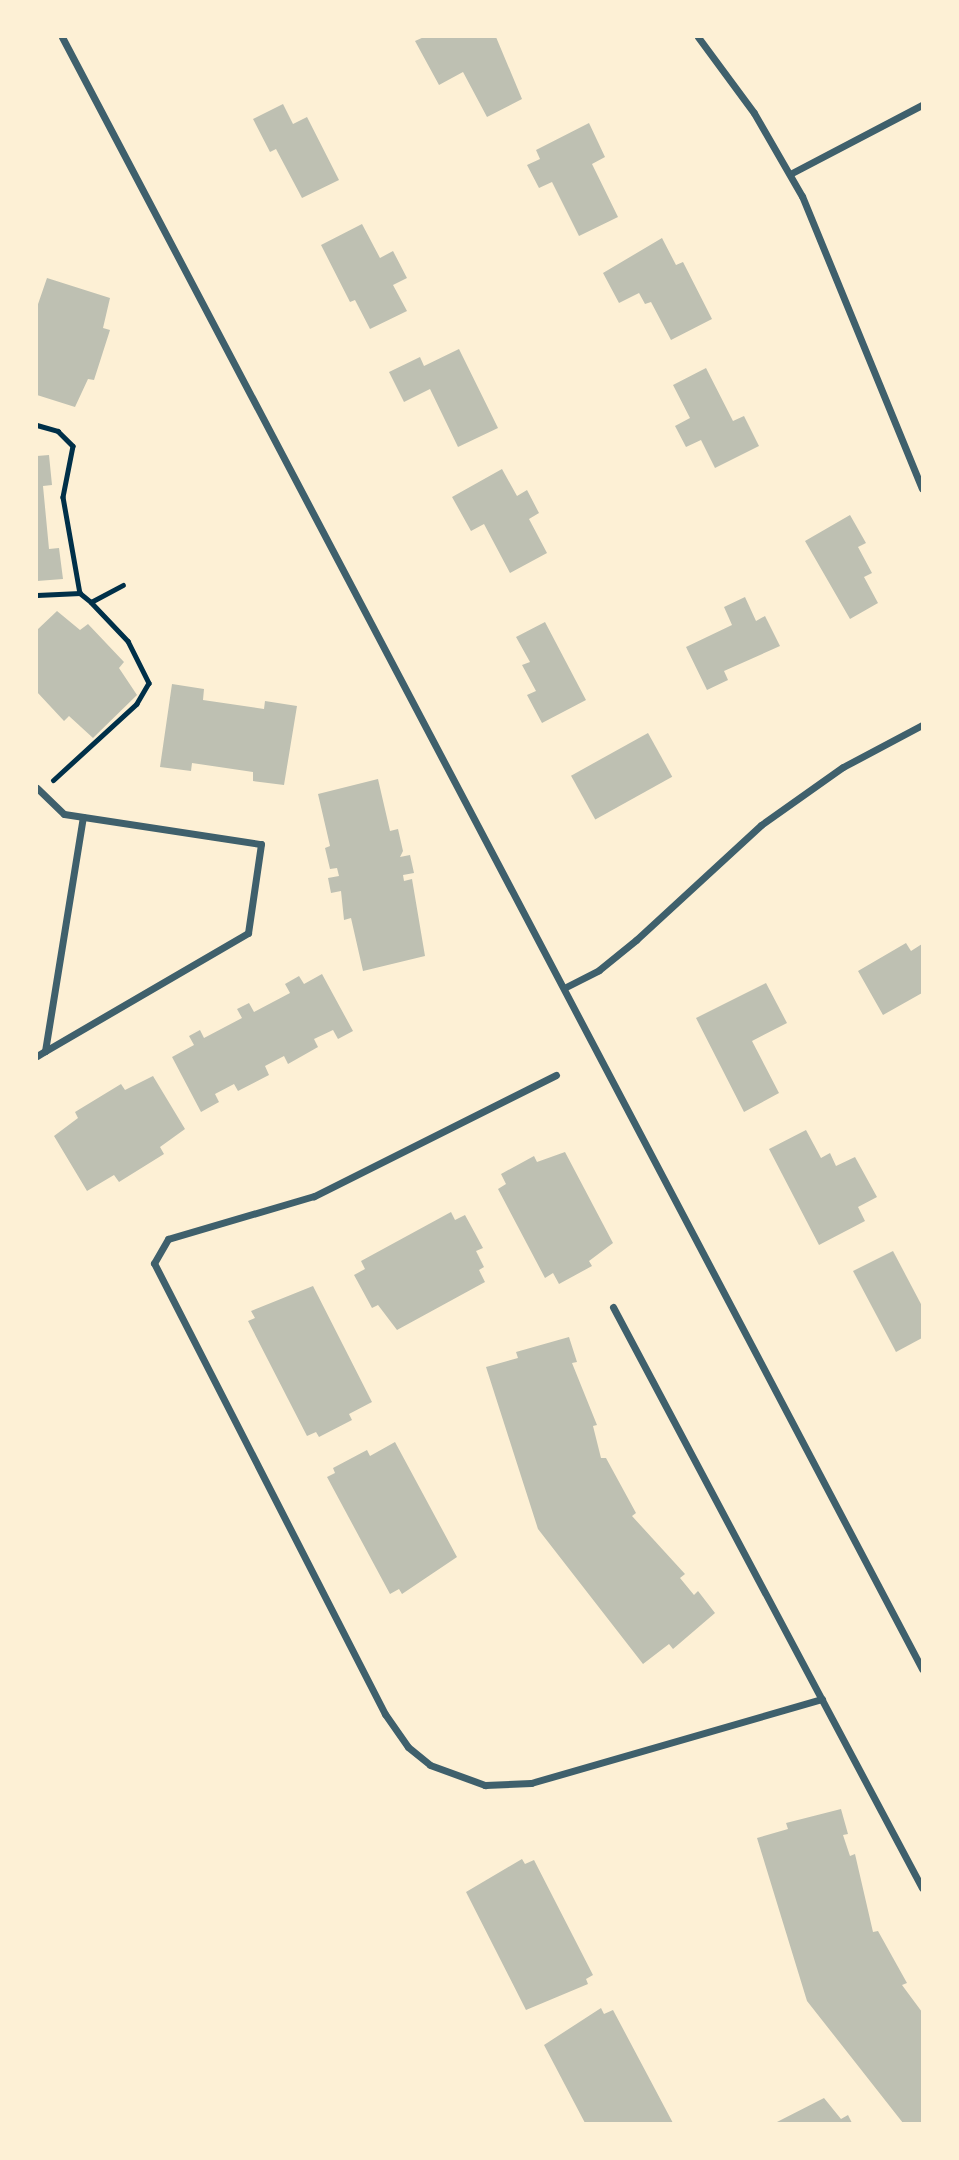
<!DOCTYPE html>
<style>
body{margin:0}
#map{position:relative;width:959px;height:2160px;overflow:hidden;background:#fdf0d5;font-family:"Alegreya Sans",sans-serif}
div>[style]{position:absolute}
[style*='--x']{left:calc(var(--x)*1px);top:calc(var(--y)*1px);width:calc(var(--w)*1px);rotate:calc(var(--a)*1deg)}
.building>*{inset:0;background:#bec0b2;transform-origin:0 0}
.path>*{height:4.5px;margin:-2.25px;padding:0 2.25px;transform-origin:2.25px;border-radius:2.25px;background:#003049}
.minor>*{height:7px;margin:-3.5px;padding:0 3.5px;transform-origin:3.5px;border-radius:3.5px;background:#3f606c}
span{translate:-50% -50%;white-space:nowrap;text-align:center;line-height:1.15;-webkit-text-stroke:7px #fdf0d5;paint-order:stroke}
.frame{position:absolute;inset:0;border:38px solid #fdf0d5;pointer-events:none}
</style>
<div id="map">
<div class="building">
<div style="clip-path:polygon(424px 37px,496px 37px,522px 99px,487px 117px,463px 72px,439px 85px,415px 41px)"></div>
<div style="clip-path:polygon(283px 104px,293px 124px,307px 117px,339px 180px,302px 198px,276px 149px,270px 152px,253px 119px)"></div>
<div style="clip-path:polygon(589px 123px,605px 157px,592px 164px,618px 217px,579px 236px,552px 182px,539px 188px,527px 165px,540px 159px,536px 150px)"></div>
<div style="clip-path:polygon(362px 224px,380px 258px,393px 251px,407px 278px,393px 285px,407px 311px,370px 329px,355px 300px,350px 302px,321px 245px)"></div>
<div style="clip-path:polygon(662px 238px,676px 265px,683px 262px,712px 319px,671px 340px,651px 302px,645px 304px,639px 293px,619px 303px,603px 273px)"></div>
<div style="clip-path:polygon(47px 278px,110px 298px,103px 328px,110px 330px,94px 380px,88px 379px,75px 407px,37px 395px,37px 307px)"></div>
<div style="clip-path:polygon(459px 349px,498px 428px,458px 447px,430px 389px,404px 402px,389px 372px,420px 357px,424px 366px)"></div>
<div style="clip-path:polygon(706px 368px,733px 421px,744px 416px,759px 446px,715px 468px,701px 440px,686px 447px,675px 426px,690px 418px,673px 385px)"></div>
<div style="clip-path:polygon(49px 455px,52px 485px,43px 486px,49px 549px,59px 548px,63px 579px,37px 581px,37px 456px)"></div>
<div style="clip-path:polygon(502px 469px,517px 496px,527px 490px,539px 513px,529px 519px,547px 553px,510px 573px,484px 524px,471px 531px,452px 497px)"></div>
<div style="clip-path:polygon(850px 515px,866px 543px,858px 547px,872px 573px,864px 577px,878px 603px,850px 619px,805px 541px)"></div>
<div style="clip-path:polygon(745px 597px,756px 621px,765px 616px,780px 646px,724px 671px,728px 680px,707px 690px,686px 647px,732px 625px,724px 607px)"></div>
<div style="clip-path:polygon(57px 611px,80px 630px,88px 624px,124px 662px,119px 668px,137px 695px,93px 738px,69px 716px,64px 721px,37px 692px,37px 630px)"></div>
<div style="clip-path:polygon(545px 622px,586px 700px,542px 723px,527px 695px,536px 691px,522px 665px,530px 662px,516px 637px)"></div>
<div style="clip-path:polygon(172px 684px,204px 689px,203px 700px,264px 709px,265px 701px,297px 706px,284px 785px,253px 781px,253px 772px,192px 763px,191px 771px,160px 767px)"></div>
<div style="left:648px;top:733px;width:50px;height:88px;rotate:61deg"></div>
<div style="clip-path:polygon(378px 779px,390px 831px,398px 829px,403px 851px,400px 857px,410px 855px,414px 873px,403px 875px,404px 881px,412px 879px,425px 956px,363px 971px,351px 918px,344px 920px,341px 891px,331px 893px,328px 878px,339px 876px,337px 868px,330px 869px,325px 848px,330px 846px,318px 794px)"></div>
<div style="clip-path:polygon(906px 943px,911px 951px,922px 944px,922px 993px,883px 1015px,858px 971px)"></div>
<div style="clip-path:polygon(322px 974px,353px 1031px,338px 1039px,333px 1030px,314px 1039px,318px 1047px,288px 1064px,284px 1056px,265px 1066px,269px 1075px,238px 1091px,234px 1084px,215px 1094px,219px 1102px,201px 1112px,172px 1057px,194px 1045px,189px 1036px,200px 1030px,204px 1038px,242px 1018px,237px 1009px,249px 1003px,254px 1012px,290px 993px,285px 984px,299px 976px,304px 984px)"></div>
<div style="clip-path:polygon(766px 983px,787px 1023px,752px 1041px,779px 1093px,744px 1112px,696px 1018px)"></div>
<div style="clip-path:polygon(153px 1076px,185px 1129px,160px 1147px,164px 1154px,119px 1182px,114px 1175px,87px 1191px,54px 1136px,78px 1118px,75px 1112px,121px 1084px,125px 1090px)"></div>
<div style="clip-path:polygon(806px 1130px,821px 1158px,830px 1153px,836px 1166px,855px 1157px,877px 1197px,858px 1207px,865px 1221px,819px 1245px,769px 1149px)"></div>
<div style="clip-path:polygon(565px 1152px,613px 1243px,589px 1261px,592px 1266px,559px 1284px,553px 1273px,545px 1278px,498px 1189px,506px 1184px,501px 1174px,534px 1156px,537px 1162px)"></div>
<div style="clip-path:polygon(451px 1212px,455px 1220px,465px 1215px,483px 1248px,476px 1251px,484px 1267px,479px 1270px,485px 1282px,397px 1330px,378px 1305px,372px 1308px,354px 1275px,365px 1269px,361px 1261px)"></div>
<div style="clip-path:polygon(893px 1251px,922px 1306px,922px 1338px,896px 1352px,853px 1271px)"></div>
<div style="clip-path:polygon(313px 1286px,372px 1402px,349px 1414px,352px 1420px,319px 1437px,316px 1432px,307px 1436px,248px 1321px,255px 1318px,251px 1311px)"></div>
<div style="clip-path:polygon(569px 1337px,577px 1362px,572px 1363px,597px 1425px,593px 1426px,601px 1458px,606px 1458px,636px 1513px,632px 1516px,685px 1574px,680px 1578px,694px 1595px,698px 1591px,715px 1613px,673px 1649px,669px 1644px,643px 1664px,538px 1529px,486px 1367px,518px 1358px,516px 1352px)"></div>
<div style="clip-path:polygon(395px 1442px,457px 1557px,402px 1594px,399px 1589px,390px 1594px,327px 1477px,335px 1473px,333px 1468px,367px 1450px,370px 1456px)"></div>
<div style="clip-path:polygon(841px 1809px,848px 1834px,843px 1835px,850px 1856px,855px 1854px,873px 1932px,878px 1931px,907px 1983px,902px 1985px,922px 2012px,922px 2123px,903px 2123px,807px 2001px,757px 1838px,788px 1829px,786px 1823px)"></div>
<div style="clip-path:polygon(522px 1859px,525px 1864px,534px 1860px,593px 1975px,586px 1979px,588px 1984px,526px 2010px,466px 1892px)"></div>
<div style="clip-path:polygon(601px 2008px,604px 2014px,613px 2010px,673px 2123px,585px 2123px,544px 2045px)"></div>
<div style="clip-path:polygon(824px 2098px,841px 2119px,848px 2115px,852px 2123px,775px 2123px)"></div>
</div>
<div class="path">
<div style="--x:37;--y:425;--w:22;--a:16"></div>
<div style="--x:58;--y:431;--w:21;--a:45"></div>
<div style="--x:73;--y:446;--w:52;--a:101.1"></div>
<div style="--x:63;--y:497;--w:97;--a:80"></div>
<div style="--x:37;--y:595;--w:43;--a:-2.7"></div>
<div style="--x:80;--y:593;--w:14;--a:39"></div>
<div style="--x:91;--y:602;--w:54;--a:46.5"></div>
<div style="--x:128;--y:641;--w:47;--a:63.4"></div>
<div style="--x:149;--y:683;--w:24;--a:120"></div>
<div style="--x:137;--y:704;--w:113;--a:137.5"></div>
<div style="--x:91;--y:602;--w:36;--a:-28"></div>
</div>
<div class="minor">
<div style="--x:62;--y:37;--w:1845;--a:62.21"></div>
<div style="--x:698;--y:37;--w:94;--a:53.6"></div>
<div style="--x:754;--y:113;--w:96;--a:60"></div>
<div style="--x:802;--y:196;--w:316;--a:67.7"></div>
<div style="--x:790;--y:174;--w:149;--a:-27.6"></div>
<div style="--x:37;--y:788;--w:37;--a:44"></div>
<div style="--x:64;--y:814;--w:199;--a:8.7"></div>
<div style="--x:261;--y:844;--w:90;--a:98.3"></div>
<div style="--x:248;--y:933;--w:235;--a:149.8"></div>
<div style="--x:564;--y:988;--w:39;--a:-27"></div>
<div style="--x:599;--y:970;--w:48;--a:-39"></div>
<div style="--x:636;--y:940;--w:170;--a:-42.6"></div>
<div style="--x:761;--y:825;--w:100;--a:-35.3"></div>
<div style="--x:843;--y:767;--w:89;--a:-28"></div>
<div style="--x:37;--y:1056;--w:9;--a:-32"></div>
<div style="--x:45;--y:1051;--w:237;--a:-80.8"></div>
<div style="--x:556;--y:1075;--w:271;--a:153.4"></div>
<div style="--x:314;--y:1196;--w:152;--a:163.6"></div>
<div style="--x:168;--y:1239;--w:28;--a:120"></div>
<div style="--x:154;--y:1263;--w:507;--a:62.88"></div>
<div style="--x:385;--y:1714;--w:40;--a:55.1"></div>
<div style="--x:408;--y:1747;--w:28;--a:39"></div>
<div style="--x:430;--y:1765;--w:59;--a:20"></div>
<div style="--x:485;--y:1785;--w:46;--a:-2.5"></div>
<div style="--x:531;--y:1783;--w:303;--a:-16.1"></div>
<div style="--x:613;--y:1307;--w:658;--a:61.99"></div>
</div>
<div class="frame"></div>
</div>
